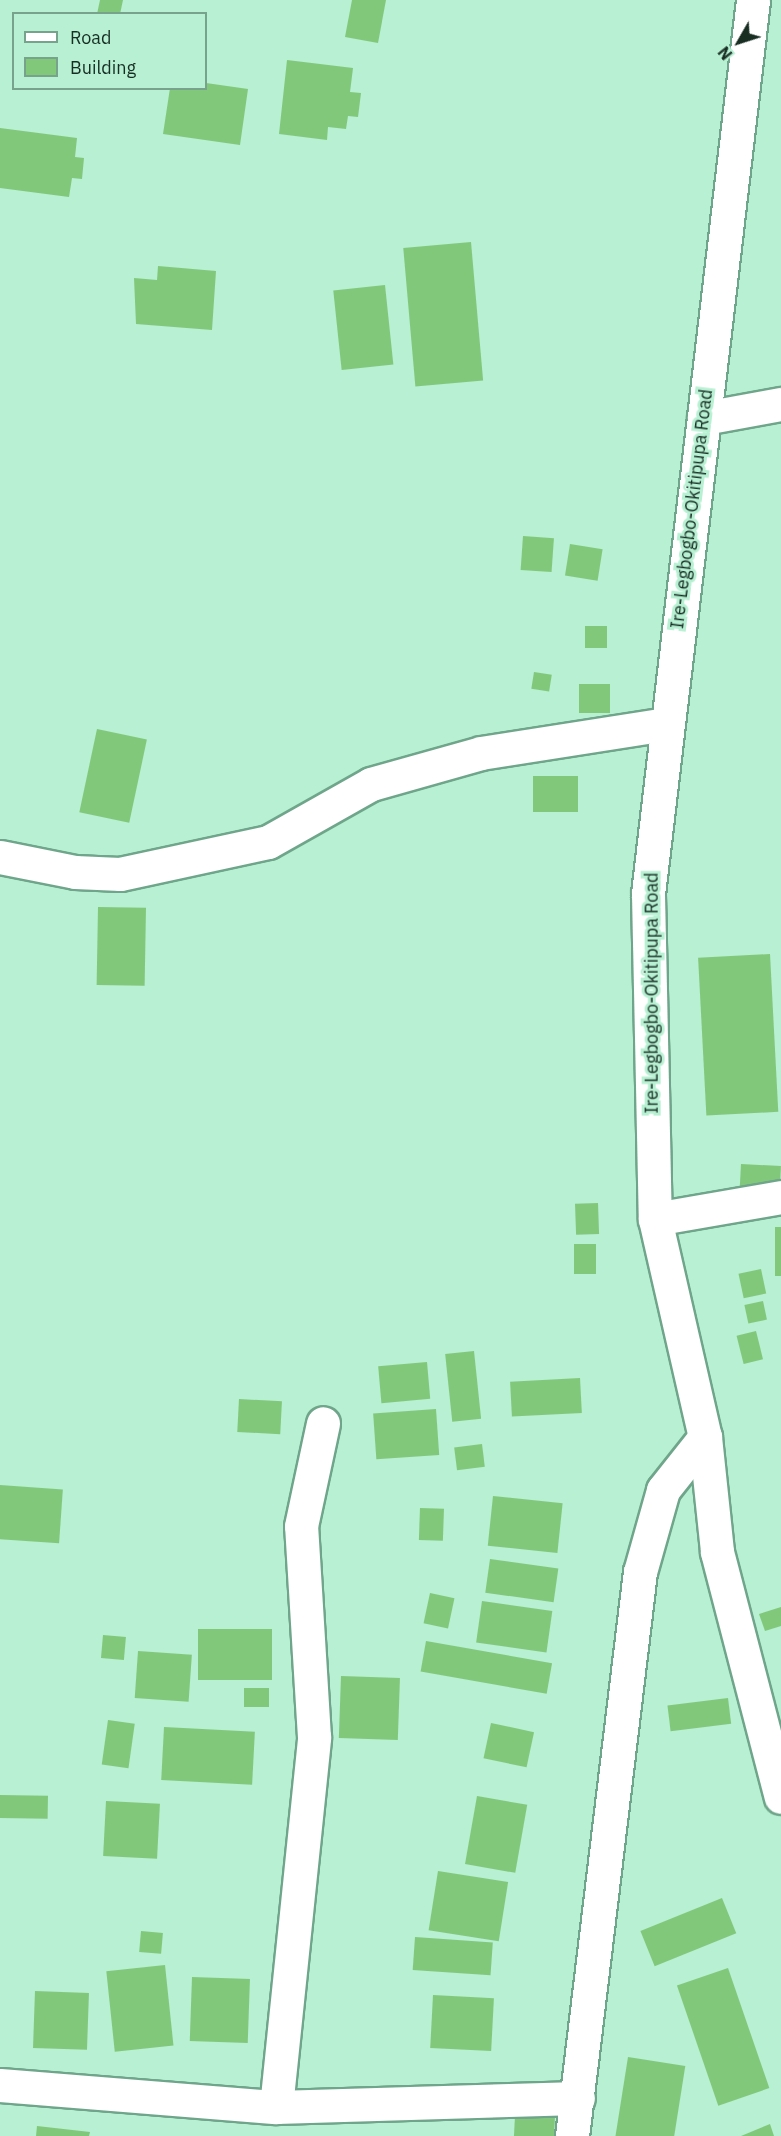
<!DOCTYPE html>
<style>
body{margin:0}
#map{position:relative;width:781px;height:2136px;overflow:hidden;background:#b7f0d2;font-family:"IBM Plex Sans",sans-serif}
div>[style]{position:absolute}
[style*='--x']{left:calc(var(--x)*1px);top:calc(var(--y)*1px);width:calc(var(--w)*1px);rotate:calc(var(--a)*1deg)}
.building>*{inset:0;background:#82c87b;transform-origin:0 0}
.roads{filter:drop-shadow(2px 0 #6fa58a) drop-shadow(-2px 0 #6fa58a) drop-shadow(0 2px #6fa58a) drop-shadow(0 -2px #6fa58a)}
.minor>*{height:33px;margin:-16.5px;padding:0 16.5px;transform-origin:16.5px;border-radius:16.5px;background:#fff}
span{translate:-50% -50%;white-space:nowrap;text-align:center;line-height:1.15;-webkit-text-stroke:6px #b7f0d2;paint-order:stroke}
.street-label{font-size:18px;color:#182e23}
.legend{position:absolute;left:12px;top:12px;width:195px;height:78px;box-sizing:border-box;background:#b7f0d2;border:2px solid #77a28c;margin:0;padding:8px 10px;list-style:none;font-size:18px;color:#182e23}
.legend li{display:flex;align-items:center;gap:12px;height:30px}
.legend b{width:30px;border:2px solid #77a28c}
.north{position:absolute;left:709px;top:12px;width:60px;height:60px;-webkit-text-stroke:4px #b7f0d2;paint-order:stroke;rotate:231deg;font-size:16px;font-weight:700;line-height:24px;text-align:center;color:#182e23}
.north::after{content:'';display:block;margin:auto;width:21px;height:27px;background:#182e23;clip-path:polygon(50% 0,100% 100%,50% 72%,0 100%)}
</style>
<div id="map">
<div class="building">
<div style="clip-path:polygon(100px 0,123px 0,120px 14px,97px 14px)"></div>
<div style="clip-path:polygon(352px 0,386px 0,378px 43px,345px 37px)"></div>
<div style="clip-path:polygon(287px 60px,353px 68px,350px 92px,361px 93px,358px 117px,348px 116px,346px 129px,328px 127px,327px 140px,279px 134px)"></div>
<div style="clip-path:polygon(206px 83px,248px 89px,240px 145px,163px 134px,170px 88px,206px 88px)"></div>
<div style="clip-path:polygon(0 128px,77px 138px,75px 157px,84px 158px,82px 179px,72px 178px,69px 197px,0 188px)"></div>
<div style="left:471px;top:242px;width:139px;height:68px;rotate:85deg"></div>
<div style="clip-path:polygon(158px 266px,216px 271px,212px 330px,136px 324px,134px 278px,157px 280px)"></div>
<div style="left:385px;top:285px;width:80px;height:52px;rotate:84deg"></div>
<div style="left:523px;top:536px;width:31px;height:34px;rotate:4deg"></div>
<div style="left:570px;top:544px;width:33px;height:32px;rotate:9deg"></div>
<div style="left:585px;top:626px;width:22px;height:22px"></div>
<div style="left:534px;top:672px;width:18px;height:17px;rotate:9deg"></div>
<div style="left:610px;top:684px;width:29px;height:31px;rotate:90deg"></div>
<div style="left:97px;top:729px;width:51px;height:85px;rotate:12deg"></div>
<div style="left:533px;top:776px;width:45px;height:36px"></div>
<div style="left:98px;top:907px;width:48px;height:78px;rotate:1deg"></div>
<div style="left:770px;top:954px;width:158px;height:72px;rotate:87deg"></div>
<div style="left:741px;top:1164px;width:40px;height:23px;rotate:3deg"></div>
<div style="left:598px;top:1203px;width:31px;height:23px;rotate:88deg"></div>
<div style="left:775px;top:1227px;width:6px;height:49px"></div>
<div style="left:574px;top:1244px;width:22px;height:30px"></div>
<div style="left:761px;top:1269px;width:25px;height:23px;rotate:78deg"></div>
<div style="left:763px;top:1301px;width:19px;height:19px;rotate:78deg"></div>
<div style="left:756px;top:1331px;width:29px;height:20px;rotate:76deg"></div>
<div style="left:474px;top:1351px;width:68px;height:29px;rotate:84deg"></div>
<div style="left:427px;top:1362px;width:37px;height:49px;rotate:85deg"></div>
<div style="left:580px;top:1378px;width:35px;height:70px;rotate:87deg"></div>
<div style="left:239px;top:1399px;width:43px;height:33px;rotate:3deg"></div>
<div style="left:436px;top:1409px;width:46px;height:63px;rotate:86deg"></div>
<div style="left:482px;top:1444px;width:23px;height:28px;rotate:83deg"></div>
<div style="left:0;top:1485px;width:63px;height:54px;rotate:4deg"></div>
<div style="left:493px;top:1496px;width:70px;height:50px;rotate:6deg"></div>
<div style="left:420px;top:1508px;width:24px;height:32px;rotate:2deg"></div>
<div style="left:490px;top:1559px;width:69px;height:34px;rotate:8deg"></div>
<div style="left:430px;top:1593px;width:25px;height:31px;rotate:12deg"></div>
<div style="left:482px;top:1601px;width:71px;height:42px;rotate:8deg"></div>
<div style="clip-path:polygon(781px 1607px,781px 1626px,765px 1631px,759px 1614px)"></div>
<div style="left:198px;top:1629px;width:74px;height:51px"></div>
<div style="left:103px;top:1635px;width:23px;height:23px;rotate:5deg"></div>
<div style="left:426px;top:1641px;width:128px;height:31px;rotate:10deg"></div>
<div style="left:138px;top:1651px;width:54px;height:47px;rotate:4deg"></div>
<div style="left:341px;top:1676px;width:59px;height:62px;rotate:2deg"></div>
<div style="left:244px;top:1688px;width:25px;height:19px"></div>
<div style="left:728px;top:1698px;width:26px;height:61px;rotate:83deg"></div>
<div style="left:108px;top:1720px;width:27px;height:45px;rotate:8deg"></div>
<div style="left:491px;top:1723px;width:44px;height:36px;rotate:12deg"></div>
<div style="left:164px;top:1727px;width:91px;height:53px;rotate:3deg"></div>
<div style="left:0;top:1795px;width:48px;height:23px;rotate:1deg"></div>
<div style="left:477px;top:1796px;width:51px;height:69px;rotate:10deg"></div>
<div style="left:106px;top:1801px;width:54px;height:55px;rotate:3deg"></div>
<div style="left:438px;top:1871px;width:71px;height:60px;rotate:9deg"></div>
<div style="left:722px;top:1898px;width:38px;height:88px;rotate:68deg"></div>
<div style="left:141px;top:1931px;width:22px;height:21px;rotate:5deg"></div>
<div style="left:415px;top:1937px;width:78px;height:33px;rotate:4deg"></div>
<div style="left:165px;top:1965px;width:81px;height:59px;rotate:84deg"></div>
<div style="left:728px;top:1968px;width:127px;height:54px;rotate:71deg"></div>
<div style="left:192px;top:1977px;width:58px;height:64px;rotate:2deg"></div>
<div style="left:35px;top:1991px;width:54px;height:57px;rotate:2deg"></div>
<div style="left:433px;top:1995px;width:61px;height:53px;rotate:3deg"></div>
<div style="left:628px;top:2057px;width:58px;height:80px;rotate:9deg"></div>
<div style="left:515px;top:2116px;width:40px;height:20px;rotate:3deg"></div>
<div style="clip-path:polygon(770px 2124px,774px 2136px,741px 2136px)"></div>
<div style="clip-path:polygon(37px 2126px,90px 2132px,89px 2136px,36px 2136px)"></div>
</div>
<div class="roads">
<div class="minor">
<div style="--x:753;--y:0;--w:900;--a:96.7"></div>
<div style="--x:648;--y:894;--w:325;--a:88.8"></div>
<div style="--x:655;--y:1219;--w:224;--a:77.1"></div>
<div style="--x:705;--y:1437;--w:116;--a:84"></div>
<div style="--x:717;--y:1552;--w:253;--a:75.4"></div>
<div style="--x:704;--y:418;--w:78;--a:-10.3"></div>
<div style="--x:0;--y:857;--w:76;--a:11.3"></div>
<div style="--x:75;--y:872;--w:45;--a:2.5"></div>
<div style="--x:120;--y:874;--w:151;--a:-12.2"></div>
<div style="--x:268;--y:842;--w:118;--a:-29.4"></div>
<div style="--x:371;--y:784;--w:114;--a:-15.7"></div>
<div style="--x:481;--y:753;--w:187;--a:-8.9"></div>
<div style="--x:655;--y:1219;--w:128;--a:-9.9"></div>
<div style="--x:0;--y:2085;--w:277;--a:4.6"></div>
<div style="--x:276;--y:2107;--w:302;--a:-1.7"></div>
<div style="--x:276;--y:2107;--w:372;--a:-84.1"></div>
<div style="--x:314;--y:1737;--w:211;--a:-93.5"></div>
<div style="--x:301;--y:1526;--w:105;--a:-77.9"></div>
<div style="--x:572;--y:2136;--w:568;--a:-83.13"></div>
<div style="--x:640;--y:1572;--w:85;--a:-74.3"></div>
<div style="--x:663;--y:1490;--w:68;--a:-51.6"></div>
</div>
</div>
<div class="street-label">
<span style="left:692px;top:509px;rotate:-83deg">Ire-Legbogbo-Okitipupa Road</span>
<span style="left:652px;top:993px;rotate:-90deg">Ire-Legbogbo-Okitipupa Road</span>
</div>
<ul class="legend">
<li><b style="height:8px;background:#fff"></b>Road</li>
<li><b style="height:16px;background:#82c87b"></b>Building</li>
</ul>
<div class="north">N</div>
</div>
